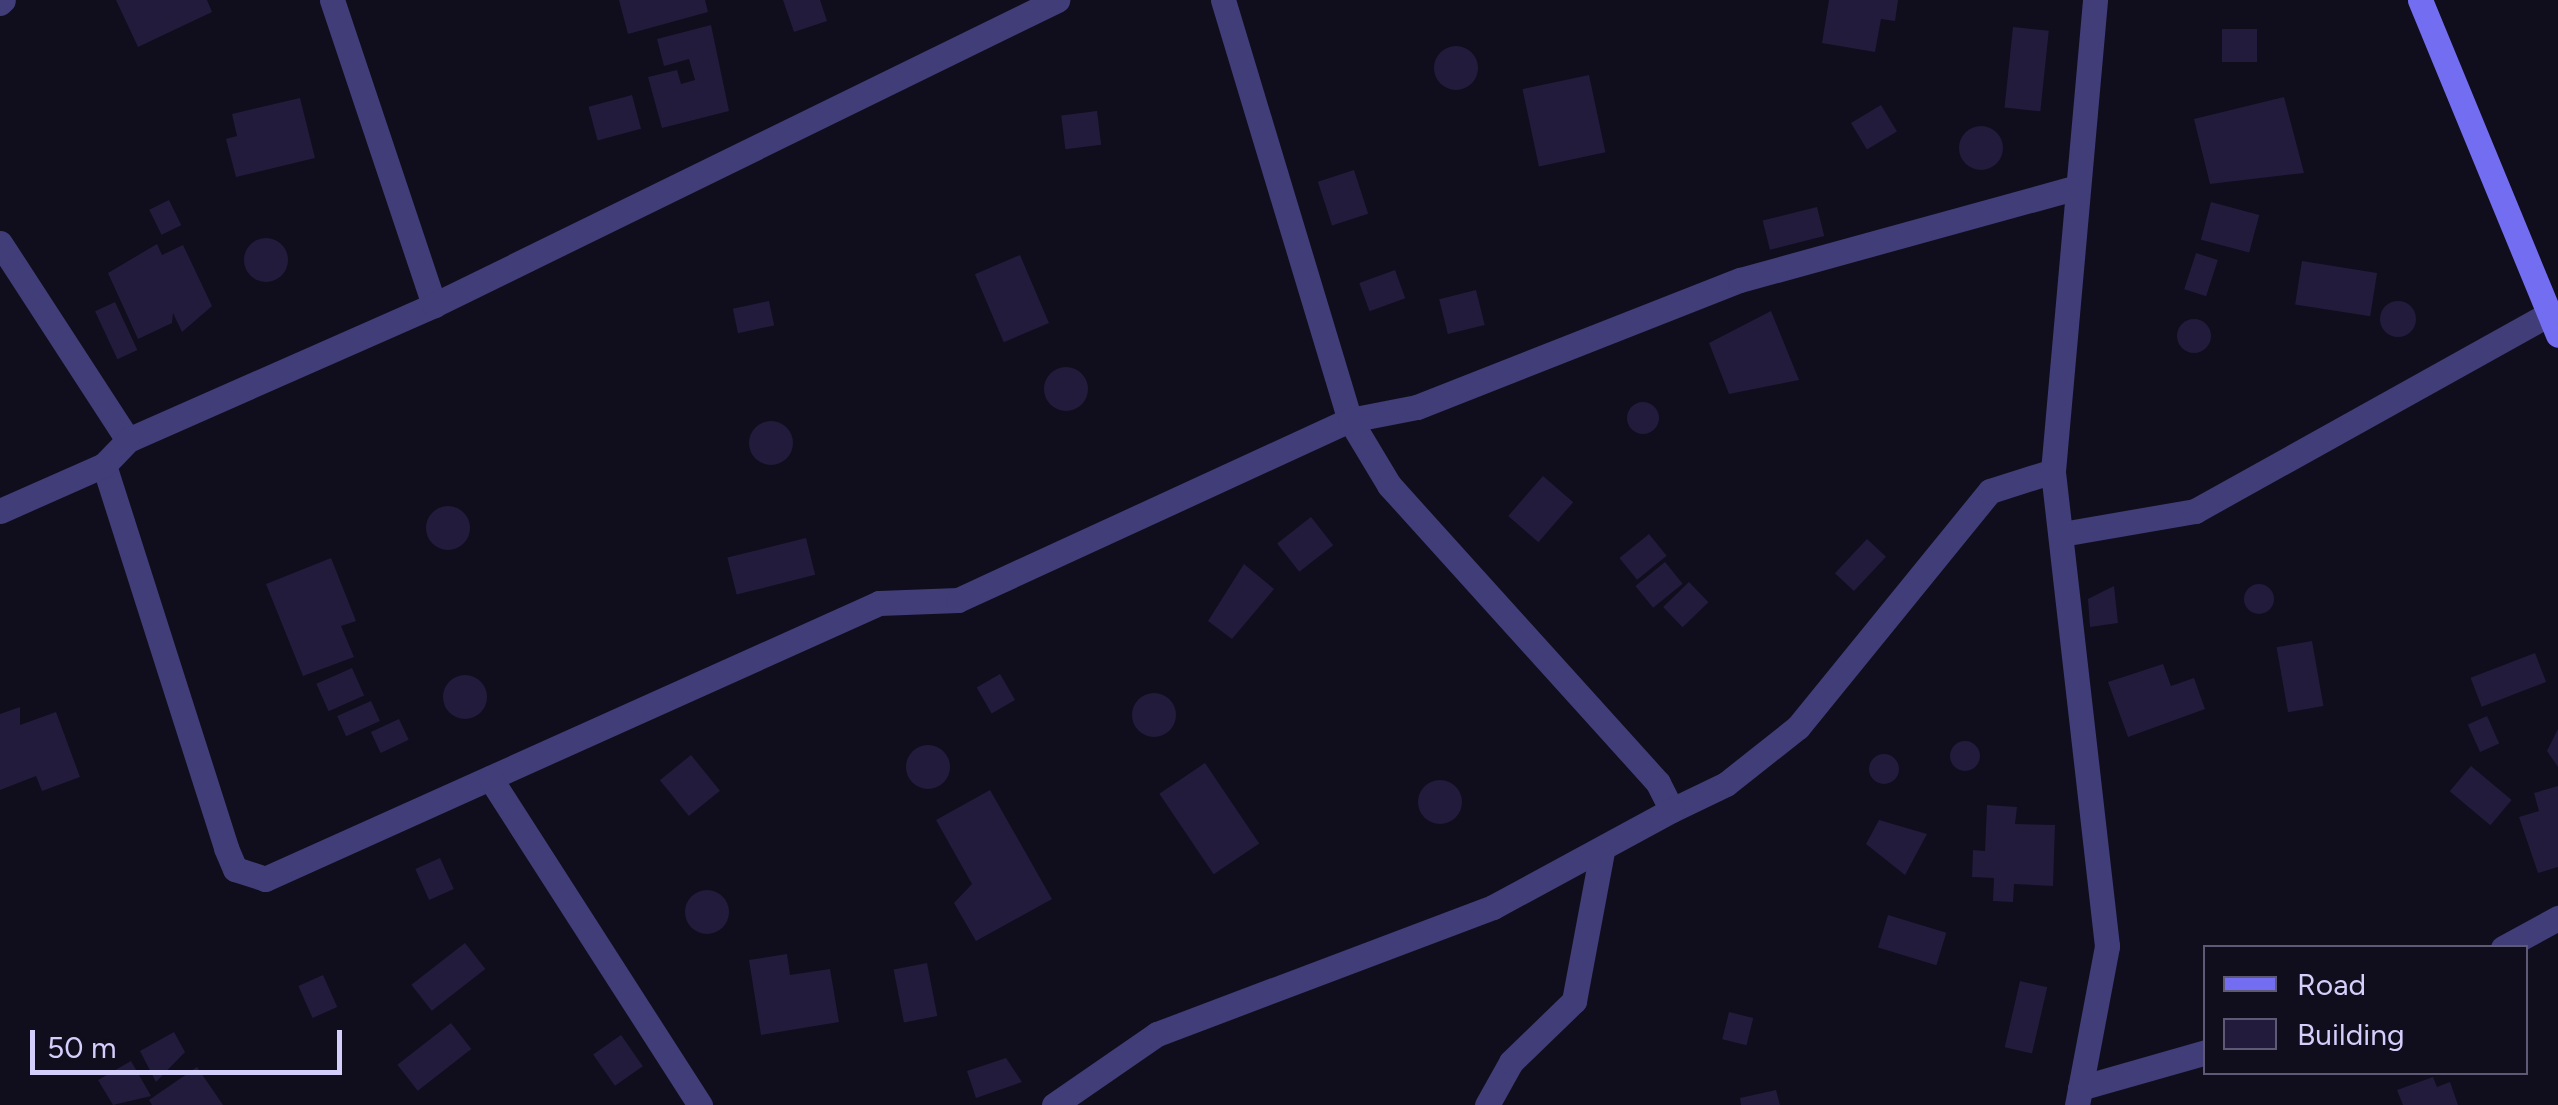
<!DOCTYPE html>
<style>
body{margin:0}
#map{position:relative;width:2558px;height:1105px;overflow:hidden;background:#100d1d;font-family:Figtree,sans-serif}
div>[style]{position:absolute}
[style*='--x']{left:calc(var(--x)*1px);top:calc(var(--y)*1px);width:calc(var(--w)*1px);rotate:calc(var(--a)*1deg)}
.building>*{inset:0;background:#221b3c;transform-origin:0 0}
.round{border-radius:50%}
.street>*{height:25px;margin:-12.5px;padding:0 12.5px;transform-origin:12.5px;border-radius:12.5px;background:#403d78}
.secondary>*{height:25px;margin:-12.5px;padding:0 12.5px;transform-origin:12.5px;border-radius:12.5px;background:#736df2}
span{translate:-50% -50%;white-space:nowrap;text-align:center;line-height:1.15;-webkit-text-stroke:10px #100d1d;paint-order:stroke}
.legend{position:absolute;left:2203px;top:945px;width:325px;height:130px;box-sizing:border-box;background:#100d1d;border:2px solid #5e5a76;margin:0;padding:12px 18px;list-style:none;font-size:30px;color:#d4cefb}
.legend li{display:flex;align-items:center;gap:20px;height:50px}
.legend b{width:50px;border:2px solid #5e5a76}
.scale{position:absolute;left:30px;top:1030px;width:312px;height:45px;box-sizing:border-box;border:5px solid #d4cefb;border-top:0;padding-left:12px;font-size:30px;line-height:35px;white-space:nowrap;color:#d4cefb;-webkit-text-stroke:8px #100d1d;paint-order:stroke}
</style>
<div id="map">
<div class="building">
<div style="clip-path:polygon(116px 0,207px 0,212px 12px,138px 47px)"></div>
<div style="clip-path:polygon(619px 0,705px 0,708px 12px,628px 34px)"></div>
<div style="clip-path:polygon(783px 0,820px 0,827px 21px,794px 32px)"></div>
<div style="clip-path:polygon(1829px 0,1898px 0,1895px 21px,1881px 19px,1875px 52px,1822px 43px)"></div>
<div style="clip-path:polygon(711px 25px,729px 111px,662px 128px,648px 77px,677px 70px,681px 84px,695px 80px,689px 59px,664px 66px,657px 39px)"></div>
<div style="left:2013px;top:27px;width:36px;height:81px;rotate:6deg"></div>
<div style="left:2222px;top:29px;width:35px;height:33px"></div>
<div class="round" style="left:1434px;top:46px;width:44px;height:44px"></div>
<div style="left:1589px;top:75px;width:79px;height:68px;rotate:78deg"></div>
<div style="left:632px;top:95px;width:35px;height:45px;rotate:75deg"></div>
<div style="clip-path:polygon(2284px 97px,2304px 173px,2210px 184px,2194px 119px)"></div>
<div style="clip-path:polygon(300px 98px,315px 158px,236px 177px,226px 139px,237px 136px,232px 114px)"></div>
<div style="left:1881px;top:105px;width:31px;height:35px;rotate:59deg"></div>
<div style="left:1097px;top:111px;width:34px;height:36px;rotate:83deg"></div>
<div class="round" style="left:1959px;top:126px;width:44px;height:44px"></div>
<div style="left:1354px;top:170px;width:46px;height:38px;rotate:72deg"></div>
<div style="left:169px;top:200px;width:28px;height:22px;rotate:64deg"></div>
<div style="left:2211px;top:202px;width:50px;height:39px;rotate:15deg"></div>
<div style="left:1817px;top:207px;width:30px;height:56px;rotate:76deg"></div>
<div class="round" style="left:244px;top:238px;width:44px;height:44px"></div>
<div style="clip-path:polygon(157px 244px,162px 255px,183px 245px,212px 306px,182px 332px,173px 313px,172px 323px,138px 339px,108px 273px)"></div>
<div style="left:2196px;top:253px;width:23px;height:38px;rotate:18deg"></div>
<div style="left:1020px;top:255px;width:74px;height:49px;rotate:67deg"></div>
<div style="left:2302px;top:261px;width:76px;height:44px;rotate:9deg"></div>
<div style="left:1395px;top:270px;width:30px;height:38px;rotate:70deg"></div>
<div style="left:1476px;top:290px;width:36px;height:38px;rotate:76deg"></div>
<div style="left:769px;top:301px;width:25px;height:37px;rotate:78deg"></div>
<div class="round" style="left:2380px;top:301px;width:36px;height:36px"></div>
<div style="left:115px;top:302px;width:53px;height:22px;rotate:65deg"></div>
<div style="clip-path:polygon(1771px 311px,1799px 380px,1729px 394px,1709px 343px)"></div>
<div class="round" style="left:2177px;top:319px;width:34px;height:34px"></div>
<div class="round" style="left:1044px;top:367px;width:44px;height:44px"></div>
<div class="round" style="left:1627px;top:402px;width:32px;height:32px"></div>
<div class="round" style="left:749px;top:421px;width:44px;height:44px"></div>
<div style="left:1543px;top:476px;width:40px;height:53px;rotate:41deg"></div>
<div class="round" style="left:426px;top:506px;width:44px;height:44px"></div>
<div style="left:1311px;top:517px;width:36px;height:43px;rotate:52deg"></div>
<div style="left:1649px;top:534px;width:28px;height:38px;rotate:51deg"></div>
<div style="left:806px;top:538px;width:38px;height:81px;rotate:76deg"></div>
<div style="left:1867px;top:539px;width:26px;height:47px;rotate:43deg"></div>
<div style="clip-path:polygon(331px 558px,356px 621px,341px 626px,354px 657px,303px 676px,266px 584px)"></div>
<div style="left:1665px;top:562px;width:28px;height:38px;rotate:51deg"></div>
<div style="clip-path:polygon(1244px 564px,1274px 589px,1232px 639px,1208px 621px)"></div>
<div style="left:1689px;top:582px;width:28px;height:36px;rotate:46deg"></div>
<div class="round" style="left:2244px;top:584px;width:30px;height:30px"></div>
<div style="clip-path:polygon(2114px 586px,2118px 623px,2090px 627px,2088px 599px)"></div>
<div style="left:2312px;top:641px;width:66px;height:36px;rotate:80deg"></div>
<div style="left:2535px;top:653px;width:31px;height:69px;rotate:69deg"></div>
<div style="clip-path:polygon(2163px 664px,2171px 686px,2194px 678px,2205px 709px,2128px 737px,2108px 682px)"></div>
<div style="left:352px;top:668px;width:30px;height:39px;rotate:66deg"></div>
<div style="left:1000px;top:674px;width:30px;height:27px;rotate:60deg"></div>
<div class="round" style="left:443px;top:675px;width:44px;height:44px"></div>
<div class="round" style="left:1132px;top:693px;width:44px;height:44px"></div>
<div style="left:371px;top:701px;width:22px;height:37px;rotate:66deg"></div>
<div style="clip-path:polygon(20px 707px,20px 725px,56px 712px,80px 777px,42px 791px,36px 776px,0 790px,0 714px)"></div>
<div style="left:2487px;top:716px;width:30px;height:21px;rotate:66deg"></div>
<div style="left:399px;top:719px;width:23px;height:31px;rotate:65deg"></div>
<div style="clip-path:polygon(2558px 729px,2558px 767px,2547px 751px)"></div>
<div class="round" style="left:1950px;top:741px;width:30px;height:30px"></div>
<div class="round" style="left:906px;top:745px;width:44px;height:44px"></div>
<div class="round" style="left:1869px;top:754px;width:30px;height:30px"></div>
<div style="left:691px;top:755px;width:46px;height:40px;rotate:51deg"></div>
<div style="left:1205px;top:763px;width:97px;height:55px;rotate:56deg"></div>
<div style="left:2471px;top:766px;width:53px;height:33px;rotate:40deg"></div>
<div class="round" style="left:1418px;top:780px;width:44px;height:44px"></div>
<div style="clip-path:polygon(2558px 786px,2558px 867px,2538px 873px,2519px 817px,2539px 811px,2534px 793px)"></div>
<div style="clip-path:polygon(990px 790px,1052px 899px,976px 941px,954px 903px,972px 884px,936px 820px)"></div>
<div style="clip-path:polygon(1987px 805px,2017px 807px,2015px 824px,2055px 825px,2053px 886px,2014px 884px,2013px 902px,1993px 901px,1994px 878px,1972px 877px,1973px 850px,1985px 851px)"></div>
<div style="clip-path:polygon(1879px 820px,1927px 834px,1905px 875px,1866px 844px)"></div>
<div style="left:440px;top:858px;width:34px;height:27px;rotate:66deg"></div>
<div class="round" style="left:685px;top:890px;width:44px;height:44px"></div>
<div style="left:1888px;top:915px;width:61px;height:34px;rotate:17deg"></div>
<div style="left:465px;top:943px;width:33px;height:68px;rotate:52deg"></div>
<div style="clip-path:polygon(787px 954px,790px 975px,830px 969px,839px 1022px,761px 1035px,749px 960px)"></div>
<div style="left:927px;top:963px;width:54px;height:34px;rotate:79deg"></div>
<div style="left:323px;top:975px;width:35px;height:27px;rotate:66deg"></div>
<div style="left:2020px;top:981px;width:28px;height:68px;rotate:13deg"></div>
<div style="left:1729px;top:1012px;width:25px;height:28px;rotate:14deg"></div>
<div style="left:451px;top:1023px;width:33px;height:68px;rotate:52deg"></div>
<div style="clip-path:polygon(174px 1032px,185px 1052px,156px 1082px,140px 1051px)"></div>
<div style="left:621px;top:1035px;width:38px;height:34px;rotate:55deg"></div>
<div style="clip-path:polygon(1006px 1058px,1022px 1082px,976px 1098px,967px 1071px)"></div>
<div style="clip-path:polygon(131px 1061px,151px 1096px,113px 1105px,98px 1080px)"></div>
<div style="clip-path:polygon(197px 1067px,223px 1105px,152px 1105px,149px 1100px)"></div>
<div style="clip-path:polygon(2433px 1077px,2437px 1087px,2450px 1082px,2458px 1105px,2403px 1105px,2397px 1090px)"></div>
<div style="clip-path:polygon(1776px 1090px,1780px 1105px,1741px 1105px,1740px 1098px)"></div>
</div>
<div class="street">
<div style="--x:332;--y:0;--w:322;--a:71.5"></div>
<div style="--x:1223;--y:0;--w:439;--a:73.2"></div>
<div style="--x:1350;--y:420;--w:76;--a:59"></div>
<div style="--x:1389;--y:485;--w:401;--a:47.9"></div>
<div style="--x:1658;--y:783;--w:30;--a:63"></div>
<div style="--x:1672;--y:810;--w:60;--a:-25.7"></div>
<div style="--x:1726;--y:784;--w:92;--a:-38.4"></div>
<div style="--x:1798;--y:727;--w:304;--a:-50.9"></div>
<div style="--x:1990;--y:491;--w:66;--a:-17.6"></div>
<div style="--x:0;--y:3;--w:4;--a:-45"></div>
<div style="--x:0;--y:243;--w:235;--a:57"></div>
<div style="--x:104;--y:465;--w:402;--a:72.3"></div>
<div style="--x:226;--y:848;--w:23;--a:67"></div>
<div style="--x:235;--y:869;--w:32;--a:18"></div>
<div style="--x:265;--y:879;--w:673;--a:-24.2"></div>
<div style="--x:879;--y:603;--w:79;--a:-2.2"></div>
<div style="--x:958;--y:600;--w:431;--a:-24.7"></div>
<div style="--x:1350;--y:420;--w:68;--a:-11"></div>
<div style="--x:1417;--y:407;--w:347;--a:-21.5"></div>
<div style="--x:1740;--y:280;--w:345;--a:-15.4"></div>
<div style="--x:0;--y:511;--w:114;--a:-23.9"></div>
<div style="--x:104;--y:465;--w:35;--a:-46"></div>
<div style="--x:128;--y:440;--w:334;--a:-23.8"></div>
<div style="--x:434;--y:305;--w:694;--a:-26.08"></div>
<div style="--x:2062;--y:534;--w:135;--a:-9.8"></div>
<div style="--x:2195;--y:511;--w:403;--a:-29.1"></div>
<div style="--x:490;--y:778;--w:389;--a:57.3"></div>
<div style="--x:2503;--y:948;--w:63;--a:-28.6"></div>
<div style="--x:2080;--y:1088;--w:131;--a:-15.9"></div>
<div style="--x:1054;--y:1105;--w:125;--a:-34.6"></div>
<div style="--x:1157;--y:1034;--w:359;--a:-20.7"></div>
<div style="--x:1493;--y:907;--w:204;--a:-28.5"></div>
<div style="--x:1487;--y:1105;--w:49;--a:-60.8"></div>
<div style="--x:1511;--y:1062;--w:88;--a:-44.1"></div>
<div style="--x:1574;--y:1001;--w:152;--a:-79.4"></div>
<div style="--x:2077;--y:1105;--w:162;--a:-79.3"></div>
<div style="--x:2107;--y:946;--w:478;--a:-96.5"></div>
<div style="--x:2053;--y:471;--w:473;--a:-84.9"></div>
</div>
<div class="secondary">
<div style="--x:2420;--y:0;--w:362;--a:67.6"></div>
</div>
<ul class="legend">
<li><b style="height:12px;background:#736df2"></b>Road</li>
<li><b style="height:28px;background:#221b3c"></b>Building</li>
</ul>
<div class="scale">50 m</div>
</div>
